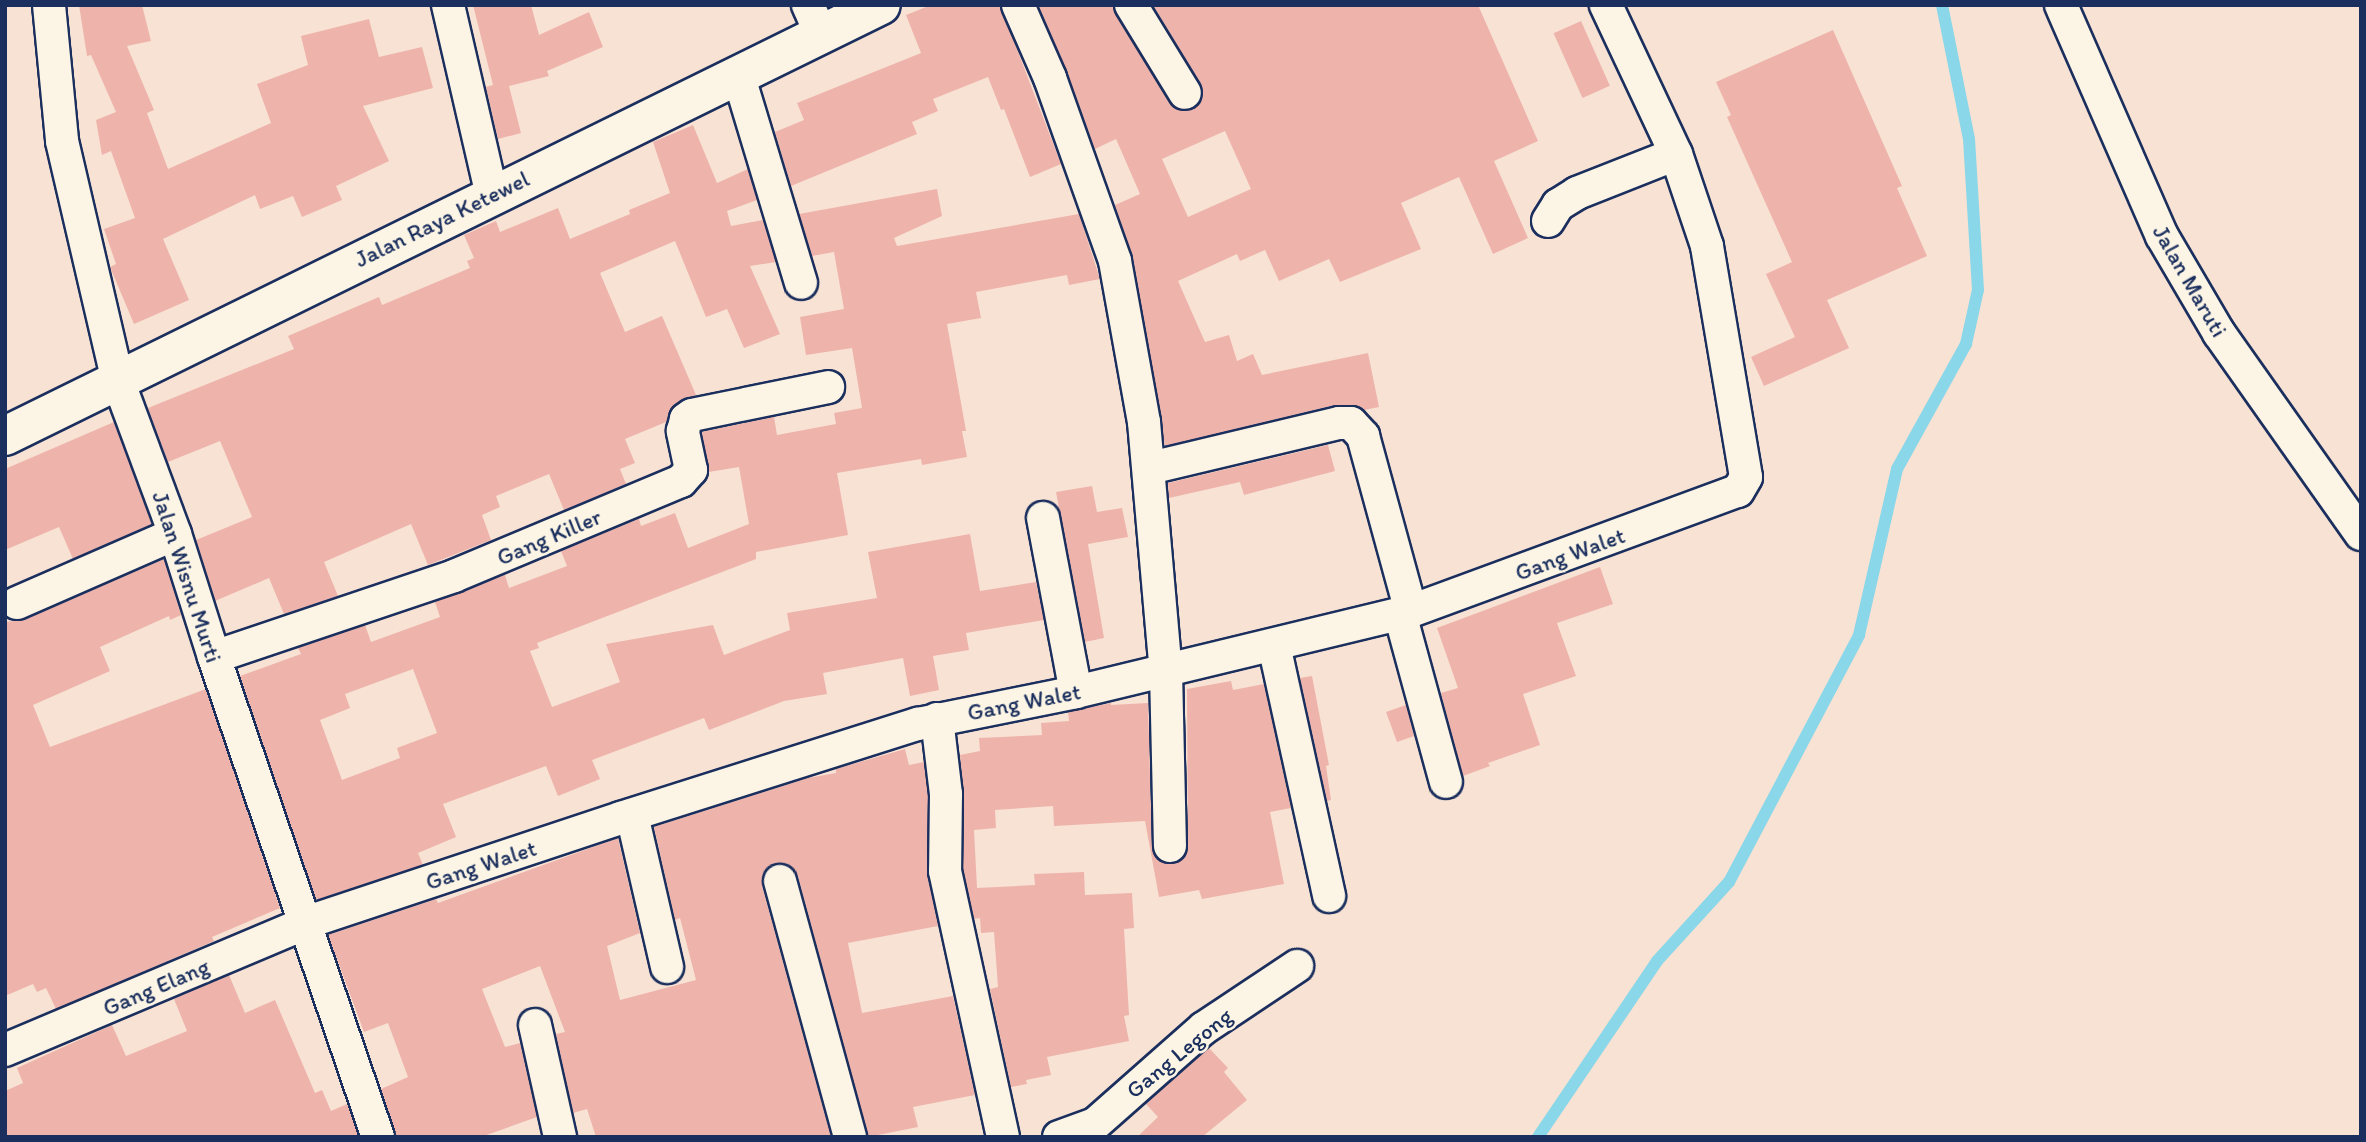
<!DOCTYPE html>
<style>
body{margin:0}
#map{position:relative;width:2366px;height:1142px;overflow:hidden;background:#f8e2d4;font-family:Itim,sans-serif}
div>[style]{position:absolute}
[style*='--x']{left:calc(var(--x)*1px);top:calc(var(--y)*1px);width:calc(var(--w)*1px);rotate:calc(var(--a)*1deg)}
.stream>*{height:12px;margin:-6px;padding:0 6px;transform-origin:6px;border-radius:6px;background:#89d7e8}
.building>*{inset:0;background:#eeb4ab;transform-origin:0 0}
.roads{filter:drop-shadow(2px 0 #1b2f5e) drop-shadow(-2px 0 #1b2f5e) drop-shadow(0 2px #1b2f5e) drop-shadow(0 -2px #1b2f5e)}
.street>*{height:32px;margin:-16px;padding:0 16px;transform-origin:16px;border-radius:16px;background:#fcf5e5}
.secondary>*{height:38px;margin:-19px;padding:0 19px;transform-origin:19px;border-radius:19px;background:#fcf5e5}
span{translate:-50% -50%;white-space:nowrap;text-align:center;line-height:1.15;-webkit-text-stroke:5px #fcf5e5;paint-order:stroke}
.street-label{font-size:23px;color:#1b2f5e}
.frame{position:absolute;inset:0;border:7px solid #1b2f5e;pointer-events:none}
</style>
<div id="map">
<div class="stream">
<div style="--x:1538;--y:1137;--w:212;--a:-55.9"></div>
<div style="--x:1657;--y:961;--w:107;--a:-47.7"></div>
<div style="--x:1729;--y:882;--w:279;--a:-62.2"></div>
<div style="--x:1859;--y:635;--w:170;--a:-77.1"></div>
<div style="--x:1897;--y:469;--w:143;--a:-61.1"></div>
<div style="--x:1966;--y:344;--w:55;--a:-77.5"></div>
<div style="--x:1978;--y:290;--w:151;--a:-93.4"></div>
<div style="--x:1969;--y:139;--w:137;--a:-101.4"></div>
</div>
<div class="building">
<div style="clip-path:polygon(79px 5px,142px 5px,151px 41px,127px 46px,154px 110px,147px 113px,168px 169px,271px 123px,257px 84px,308px 65px,301px 36px,369px 19px,379px 57px,422px 47px,433px 88px,363px 106px,389px 161px,336px 186px,342px 200px,302px 217px,293px 196px,260px 209px,255px 195px,163px 239px,189px 300px,134px 324px,110px 267px,116px 264px,104px 229px,135px 218px,111px 151px,102px 155px,96px 120px,116px 112px,91px 55px,87px 56px)"></div>
<div style="clip-path:polygon(473px 5px,531px 5px,539px 35px,589px 12px,603px 47px,547px 71px,549px 76px,509px 86px,521px 133px,498px 139px,486px 87px,493px 85px)"></div>
<div style="clip-path:polygon(931px 5px,1000px 5px,1061px 164px,1030px 177px,1004px 109px,1001px 110px,988px 77px,933px 99px,938px 111px,912px 122px,917px 134px,791px 186px,775px 132px,804px 120px,797px 103px,921px 53px,906px 15px)"></div>
<div style="clip-path:polygon(evenodd,1038px 5px,1113px 5px,1169px 103px,1185px 111px,1194px 109px,1201px 102px,1203px 93px,1201px 84px,1153px 5px,1478px 5px,1538px 141px,1494px 161px,1528px 238px,1493px 254px,1459px 177px,1401px 203px,1421px 249px,1340px 282px,1329px 259px,1279px 281px,1265px 250px,1240px 261px,1237px 254px,1178px 281px,1205px 342px,1229px 335px,1237px 361px,1253px 354px,1262px 375px,1368px 353px,1379px 407px,1364px 410px,1352px 405px,1335px 405px,1165px 446px,1133px 258px,1115px 205px,1140px 194px,1116px 139px,1095px 149px,1067px 72px,1038px 5px,1225px 131px,1251px 189px,1188px 217px,1162px 159px,1225px 131px)"></div>
<div style="left:1581px;top:21px;width:71px;height:30px;rotate:66deg"></div>
<div style="clip-path:polygon(1833px 30px,1902px 186px,1897px 188px,1927px 256px,1827px 300px,1849px 348px,1764px 386px,1751px 357px,1795px 337px,1766px 274px,1792px 262px,1727px 117px,1731px 115px,1716px 82px)"></div>
<div style="clip-path:polygon(693px 125px,717px 183px,748px 169px,757px 200px,727px 211px,731px 226px,763px 220px,776px 262px,750px 266px,780px 334px,744px 348px,727px 309px,706px 317px,675px 241px,600px 273px,625px 332px,662px 316px,696px 395px,676px 404px,666px 422px,625px 439px,635px 463px,620px 469px,626px 484px,564px 510px,549px 474px,496px 496px,500px 507px,482px 515px,491px 540px,428px 565px,411px 524px,324px 562px,338px 596px,284px 614px,269px 578px,215px 601px,196px 540px,252px 517px,220px 441px,168px 462px,148px 408px,294px 349px,288px 336px,379px 297px,382px 305px,470px 268px,467px 261px,474px 258px,464px 235px,496px 221px,500px 232px,558px 208px,570px 239px,630px 214px,629px 210px,670px 193px,653px 142px)"></div>
<div style="clip-path:polygon(evenodd,937px 189px,942px 216px,894px 238px,897px 246px,1079px 214px,1100px 279px,1069px 285px,1067px 275px,976px 292px,981px 318px,947px 324px,966px 431px,962px 431px,967px 457px,922px 465px,921px 459px,837px 473px,848px 535px,756px 552px,756px 559px,537px 643px,539px 648px,530px 651px,552px 707px,620px 682px,606px 644px,713px 625px,724px 655px,790px 630px,787px 613px,877px 598px,868px 552px,970px 534px,980px 591px,1036px 582px,1044px 620px,966px 633px,969px 650px,933px 656px,939px 690px,910px 696px,903px 658px,823px 673px,827px 694px,784px 701px,709px 730px,704px 718px,592px 760px,600px 779px,558px 796px,546px 766px,443px 804px,456px 837px,418px 853px,423px 865px,316px 900px,240px 676px,301px 654px,298px 648px,365px 625px,371px 642px,440px 617px,435px 602px,505px 575px,509px 588px,567px 566px,561px 551px,639px 519px,641px 526px,675px 513px,688px 548px,749px 524px,739px 467px,709px 472px,702px 432px,774px 417px,777px 435px,836px 424px,834px 413px,862px 408px,852px 348px,806px 355px,800px 317px,844px 309px,834px 252px,812px 256px,799px 214px,937px 189px,413px 669px,437px 733px,397px 748px,400px 758px,342px 780px,320px 720px,350px 708px,345px 694px,413px 669px)"></div>
<div style="clip-path:polygon(114px 422px,152px 524px,73px 559px,59px 527px,5px 550px,5px 469px)"></div>
<div style="clip-path:polygon(1328px 445px,1335px 471px,1244px 495px,1240px 482px,1169px 498px,1168px 483px)"></div>
<div style="clip-path:polygon(1092px 486px,1097px 512px,1122px 508px,1128px 537px,1088px 544px,1104px 638px,1085px 642px,1056px 492px)"></div>
<div style="clip-path:polygon(164px 559px,181px 615px,170px 620px,169px 616px,100px 647px,110px 671px,33px 705px,50px 747px,206px 689px,280px 908px,212px 937px,214px 941px,56px 1009px,46px 988px,37px 992px,33px 984px,5px 996px,5px 622px,24px 620px)"></div>
<div style="clip-path:polygon(1600px 567px,1613px 604px,1557px 623px,1576px 676px,1523px 694px,1540px 745px,1488px 763px,1490px 766px,1463px 776px,1441px 693px,1458px 688px,1437px 628px)"></div>
<div style="clip-path:polygon(1312px 676px,1329px 765px,1326px 766px,1331px 800px,1327px 801px,1300px 678px)"></div>
<div style="clip-path:polygon(1231px 681px,1233px 690px,1264px 684px,1291px 808px,1270px 812px,1284px 884px,1202px 899px,1199px 890px,1159px 897px,1145px 821px,1054px 826px,1053px 806px,995px 810px,996px 828px,974px 830px,977px 888px,1035px 885px,1034px 874px,1084px 872px,1085px 895px,1132px 893px,1134px 928px,1124px 929px,1129px 1015px,1124px 1016px,1129px 1041px,1047px 1057px,1051px 1075px,1026px 1080px,1027px 1084px,1011px 1087px,990px 989px,998px 987px,994px 932px,981px 933px,980px 918px,974px 919px,963px 869px,964px 794px,960px 755px,980px 751px,979px 738px,1042px 735px,1041px 723px,1069px 721px,1068px 712px,1111px 703px,1111px 705px,1148px 703px,1152px 846px,1161px 862px,1171px 864px,1186px 855px,1188px 846px,1187px 689px)"></div>
<div style="clip-path:polygon(1406px 705px,1414px 736px,1397px 742px,1386px 712px)"></div>
<div style="clip-path:polygon(905px 749px,909px 765px,924px 762px,928px 795px,927px 871px,938px 926px,848px 943px,862px 1013px,953px 996px,975px 1095px,913px 1107px,918px 1127px,868px 1137px,798px 876px,792px 868px,776px 863px,767px 869px,762px 886px,831px 1137px,596px 1137px,587px 1109px,573px 1113px,556px 1034px,565px 1032px,540px 966px,482px 989px,505px 1047px,520px 1043px,537px 1117px,481px 1137px,396px 1137px,381px 1089px,408px 1077px,388px 1023px,364px 1032px,328px 935px,436px 899px,438px 903px,618px 838px,640px 933px,607px 946px,620px 1000px,696px 980px,680px 918px,675px 920px,654px 827px,808px 778px,836px 773px,836px 769px)"></div>
<div style="clip-path:polygon(229px 975px,245px 1013px,275px 1000px,315px 1093px,322px 1090px,331px 1111px,347px 1104px,359px 1137px,5px 1137px,5px 1091px,23px 1083px,17px 1068px,112px 1025px,126px 1056px,187px 1031px,174px 999px)"></div>
<div style="clip-path:polygon(1209px 1048px,1228px 1068px,1224px 1072px,1247px 1100px,1202px 1137px,1137px 1137px,1158px 1117px,1146px 1104px)"></div>
</div>
<div class="roads">
<div class="street">
<div style="--x:49;--y:5;--w:137;--a:84.5"></div>
<div style="--x:62;--y:141;--w:243;--a:76.9"></div>
<div style="--x:117;--y:378;--w:166;--a:69.6"></div>
<div style="--x:175;--y:534;--w:129;--a:72.4"></div>
<div style="--x:214;--y:657;--w:507;--a:71.14"></div>
<div style="--x:448;--y:5;--w:195;--a:77"></div>
<div style="--x:808;--y:5;--w:32;--a:66"></div>
<div style="--x:1018;--y:5;--w:80;--a:66.3"></div>
<div style="--x:1050;--y:78;--w:194;--a:70.4"></div>
<div style="--x:1115;--y:261;--w:164;--a:79.8"></div>
<div style="--x:1144;--y:422;--w:250;--a:85"></div>
<div style="--x:1166;--y:671;--w:175;--a:88.7"></div>
<div style="--x:1131;--y:5;--w:103;--a:58.5"></div>
<div style="--x:2061;--y:5;--w:252;--a:66.4"></div>
<div style="--x:2162;--y:236;--w:113;--a:59.6"></div>
<div style="--x:2219;--y:333;--w:246;--a:54.8"></div>
<div style="--x:738;--y:74;--w:218;--a:73.2"></div>
<div style="--x:1548;--y:221;--w:19;--a:-58"></div>
<div style="--x:1558;--y:205;--w:22;--a:-32"></div>
<div style="--x:1577;--y:193;--w:106;--a:-21.5"></div>
<div style="--x:1150;--y:468;--w:194;--a:-13.4"></div>
<div style="--x:1339;--y:423;--w:12;--a:0"></div>
<div style="--x:1351;--y:423;--w:18;--a:47"></div>
<div style="--x:1363;--y:436;--w:181;--a:74.7"></div>
<div style="--x:1043;--y:518;--w:177;--a:79.3"></div>
<div style="--x:17;--y:603;--w:172;--a:-23.6"></div>
<div style="--x:1400;--y:614;--w:174;--a:74.7"></div>
<div style="--x:1274;--y:645;--w:257;--a:77.6"></div>
<div style="--x:214;--y:657;--w:253;--a:-18.6"></div>
<div style="--x:454;--y:576;--w:246;--a:-22.7"></div>
<div style="--x:681;--y:481;--w:15;--a:-48"></div>
<div style="--x:691;--y:470;--w:40;--a:-102"></div>
<div style="--x:683;--y:431;--w:12;--a:-76"></div>
<div style="--x:686;--y:419;--w:7;--a:-34"></div>
<div style="--x:692;--y:415;--w:139;--a:-11.6"></div>
<div style="--x:937;--y:719;--w:76;--a:83.2"></div>
<div style="--x:946;--y:794;--w:77;--a:90.7"></div>
<div style="--x:945;--y:871;--w:272;--a:77.7"></div>
<div style="--x:632;--y:815;--w:156;--a:77"></div>
<div style="--x:780;--y:881;--w:265;--a:74.7"></div>
<div style="--x:535;--y:1025;--w:115;--a:77.4"></div>
<div style="--x:5;--y:1050;--w:326;--a:-22.9"></div>
<div style="--x:305;--y:923;--w:333;--a:-18.4"></div>
<div style="--x:621;--y:818;--w:312;--a:-17.6"></div>
<div style="--x:918;--y:724;--w:161;--a:-11.4"></div>
<div style="--x:1076;--y:692;--w:345;--a:-13.6"></div>
<div style="--x:1411;--y:611;--w:348;--a:-20.2"></div>
<div style="--x:1738;--y:491;--w:16;--a:-60"></div>
<div style="--x:1746;--y:477;--w:234;--a:-99.6"></div>
<div style="--x:1707;--y:246;--w:97;--a:-108.6"></div>
<div style="--x:1676;--y:154;--w:165;--a:-115.2"></div>
<div style="--x:1059;--y:1137;--w:38;--a:-20"></div>
<div style="--x:1095;--y:1124;--w:145;--a:-41.4"></div>
<div style="--x:1204;--y:1028;--w:112;--a:-33.7"></div>
</div>
<div class="secondary">
<div style="--x:5;--y:436;--w:976;--a:-26.2"></div>
</div>
</div>
<div class="street-label">
<span style="left:442px;top:219px;rotate:-26deg">Jalan Raya Ketewel</span>
<span style="left:2190px;top:281px;rotate:60deg">Jalan Maruti</span>
<span style="left:549px;top:537px;rotate:-23deg">Gang Killer</span>
<span style="left:1570px;top:554px;rotate:-20deg">Gang Walet</span>
<span style="left:187px;top:577px;rotate:72deg">Jalan Wisnu Murti</span>
<span style="left:1024px;top:702px;rotate:-11deg">Gang Walet</span>
<span style="left:481px;top:865px;rotate:-18deg">Gang Walet</span>
<span style="left:156px;top:987px;rotate:-23deg">Gang Elang</span>
<span style="left:1179px;top:1053px;rotate:-39deg">Gang Legong</span>
</div>
<div class="frame"></div>
</div>
